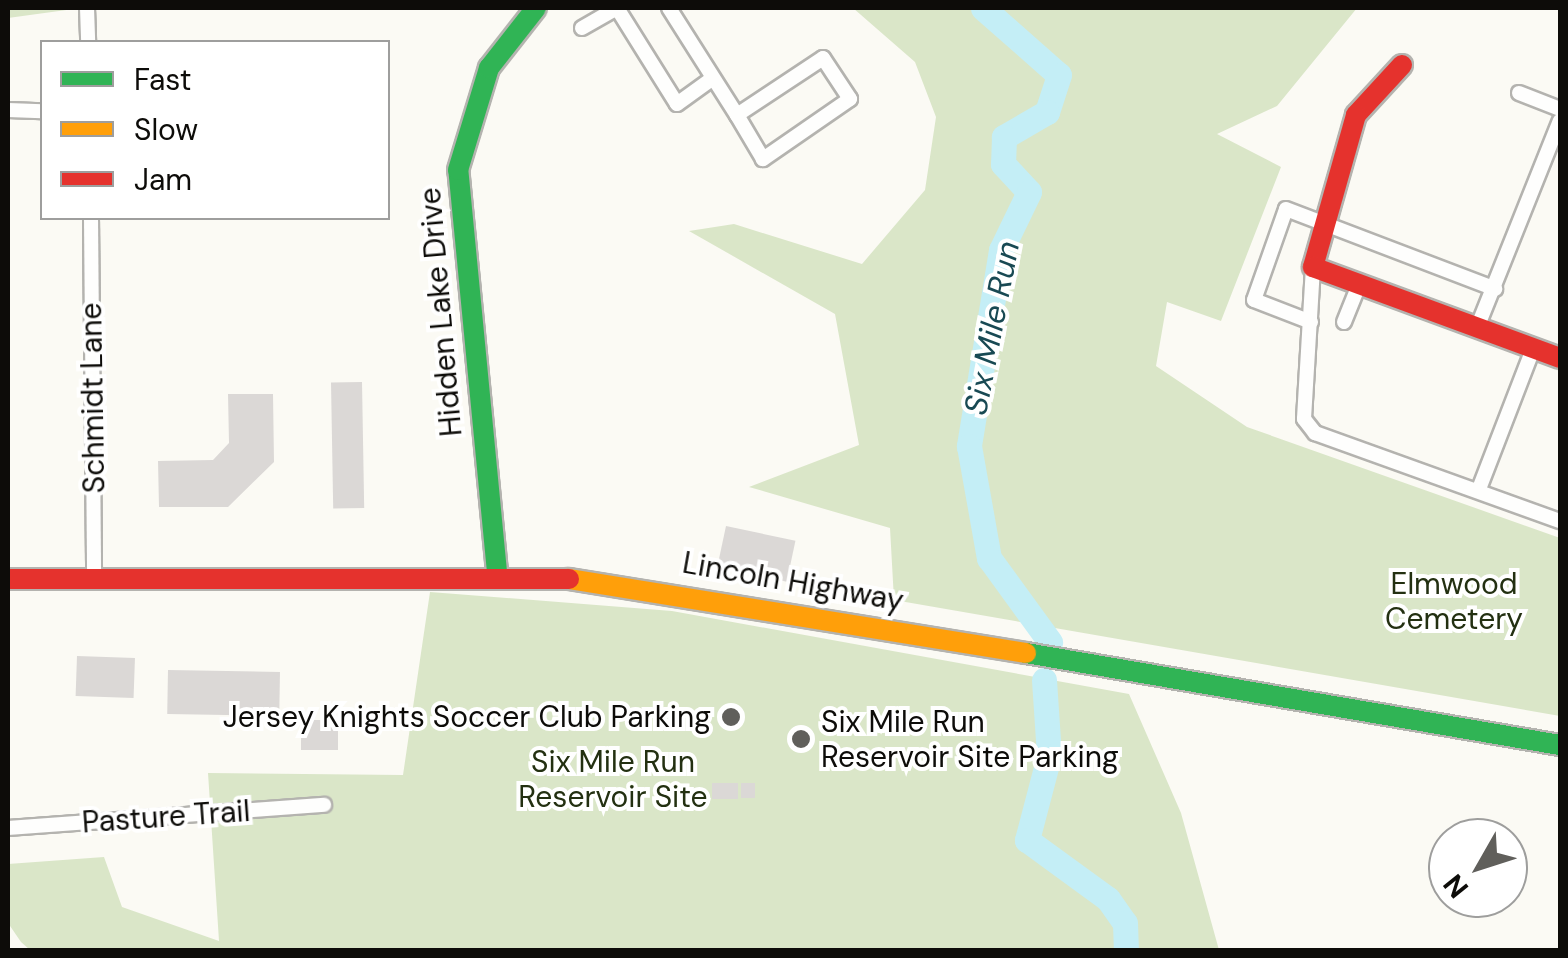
<!DOCTYPE html>
<style>
body{margin:0}
#map{position:relative;width:1568px;height:958px;overflow:hidden;background:#fbfaf4;font-family:"DM Sans",sans-serif}
div>[style]{position:absolute}
[style*='--x']{left:calc(var(--x)*1px);top:calc(var(--y)*1px);width:calc(var(--w)*1px);rotate:calc(var(--a)*1deg)}
.green>*{inset:0;background:#dae6c8}
.river>*{height:25px;margin:-12.5px;padding:0 12.5px;transform-origin:12.5px;border-radius:12.5px;background:#c4eef6}
.building>*{inset:0;background:#dbd8d6;transform-origin:0 0}
.roads{filter:drop-shadow(2px 0 #b4b3af) drop-shadow(-2px 0 #b4b3af) drop-shadow(0 2px #b4b3af) drop-shadow(0 -2px #b4b3af)}
.street>*{height:14px;margin:-7px;padding:0 7px;transform-origin:7px;border-radius:7px;background:#fefefd}
.fast>*{height:20px;margin:-10px;padding:0 10px;transform-origin:10px;border-radius:10px;background:#30b455}
.slow>*{height:20px;margin:-10px;padding:0 10px;transform-origin:10px;border-radius:10px;background:#ff9f0a}
.jam>*{height:20px;margin:-10px;padding:0 10px;transform-origin:10px;border-radius:10px;background:#e5322d}
.dots>*{width:28px;height:28px;translate:-50% -50%;box-sizing:border-box;border:5px solid #fff;border-radius:50%}
span{translate:-50% -50%;white-space:nowrap;text-align:center;line-height:1.15;-webkit-text-stroke:8px #fff;paint-order:stroke}
.street-label{font-size:30px;color:#0d0c09}
.park-label{font-size:30px;color:#233011}
.poi-label{font-size:30px;color:#0d0c09}
.right{translate:-100% -50%;text-align:right}
.left{translate:0 -50%;text-align:left}
.water-label{font-size:32px;color:#184953;font-style:italic}
.frame{position:absolute;inset:0;border:10px solid #0d0c09;pointer-events:none}
.legend{position:absolute;left:40px;top:40px;width:350px;height:180px;box-sizing:border-box;background:#fff;border:2px solid #9e9e9d;margin:0;padding:12px 18px;list-style:none;font-size:30px;color:#0d0c09}
.legend li{display:flex;align-items:center;gap:20px;height:50px}
.legend b{width:50px;border:2px solid #9e9e9d}
.north{position:absolute;left:1428px;top:818px;width:100px;height:100px;box-sizing:border-box;background:#fff;border:2px solid #9e9e9d;border-radius:50%;rotate:231deg;font-size:28px;font-weight:700;line-height:40px;text-align:center;color:#0d0c09}
.north::after{content:'';display:block;margin:auto;width:35px;height:45px;background:#605f5b;clip-path:polygon(50% 0,100% 100%,50% 72%,0 100%)}
</style>
<div id="map">
<div class="green">
<div style="clip-path:polygon(8px 8px,81px 8px,8px 18px)"></div>
<div style="clip-path:polygon(853px 8px,1357px 8px,1277px 106px,1217px 134px,1281px 167px,1221px 321px,1167px 302px,1156px 366px,1247px 427px,1560px 538px,1560px 716px,894px 600px,890px 528px,749px 487px,859px 445px,835px 314px,689px 231px,734px 224px,862px 264px,925px 190px,936px 117px,915px 62px)"></div>
<div style="clip-path:polygon(430px 592px,672px 611px,1129px 694px,1181px 813px,1219px 950px,30px 950px,21px 942px,8px 923px,8px 864px,104px 857px,122px 907px,219px 941px,208px 773px,403px 775px)"></div>
</div>
<div class="river">
<div style="--x:983;--y:8;--w:101;--a:41.4"></div>
<div style="--x:1059;--y:75;--w:39;--a:108"></div>
<div style="--x:1047;--y:112;--w:50;--a:149.8"></div>
<div style="--x:1004;--y:137;--w:27;--a:92"></div>
<div style="--x:1003;--y:164;--w:38;--a:47"></div>
<div style="--x:1029;--y:192;--w:64;--a:115.8"></div>
<div style="--x:1001;--y:250;--w:199;--a:99.3"></div>
<div style="--x:969;--y:446;--w:114;--a:79.9"></div>
<div style="--x:989;--y:558;--w:104;--a:54"></div>
<div style="--x:1044;--y:680;--w:76;--a:86.2"></div>
<div style="--x:1049;--y:756;--w:87;--a:104.7"></div>
<div style="--x:1027;--y:840;--w:100;--a:36.1"></div>
<div style="--x:1108;--y:899;--w:29;--a:55"></div>
<div style="--x:1125;--y:923;--w:27;--a:88"></div>
</div>
<div class="building">
<div style="left:362px;top:382px;width:126px;height:31px;rotate:89deg"></div>
<div style="clip-path:polygon(228px 394px,273px 394px,274px 462px,228px 507px,159px 507px,158px 461px,213px 460px,229px 443px)"></div>
<div style="left:726px;top:526px;width:71px;height:42px;rotate:12deg"></div>
<div style="left:77px;top:656px;width:58px;height:40px;rotate:2deg"></div>
<div style="left:168px;top:670px;width:112px;height:44px;rotate:1deg"></div>
<div style="left:338px;top:720px;width:30px;height:37px;rotate:90deg"></div>
<div style="left:712px;top:783px;width:26px;height:16px"></div>
<div style="left:741px;top:783px;width:14px;height:15px"></div>
</div>
<div class="roads">
<div class="street">
<div style="--x:87;--y:8;--w:34;--a:88"></div>
<div style="--x:617;--y:8;--w:113;--a:58"></div>
<div style="--x:677;--y:104;--w:44;--a:-35.8"></div>
<div style="--x:669;--y:8;--w:127;--a:57.6"></div>
<div style="--x:582;--y:28;--w:40;--a:-29.7"></div>
<div style="--x:823;--y:58;--w:49;--a:56.6"></div>
<div style="--x:850;--y:99;--w:106;--a:145.4"></div>
<div style="--x:763;--y:159;--w:51;--a:-120.6"></div>
<div style="--x:737;--y:115;--w:103;--a:-33.5"></div>
<div style="--x:1519;--y:93;--w:44;--a:21.3"></div>
<div style="--x:8;--y:110;--w:34;--a:2"></div>
<div style="--x:91;--y:218;--w:360;--a:89.5"></div>
<div style="--x:1313;--y:267;--w:152;--a:93.4"></div>
<div style="--x:1304;--y:419;--w:18;--a:52"></div>
<div style="--x:1315;--y:433;--w:260;--a:19.8"></div>
<div style="--x:1311;--y:322;--w:61;--a:-158.9"></div>
<div style="--x:1254;--y:300;--w:96;--a:-70.6"></div>
<div style="--x:1286;--y:209;--w:224;--a:20.9"></div>
<div style="--x:1344;--y:322;--w:40;--a:-68"></div>
<div style="--x:1477;--y:328;--w:223;--a:-68.2"></div>
<div style="--x:1479;--y:489;--w:150;--a:-68.9"></div>
<div style="--x:8;--y:828;--w:317;--a:-4.2"></div>
</div>
<div class="fast">
<div style="--x:497;--y:572;--w:404;--a:-95.5"></div>
<div style="--x:458;--y:170;--w:107;--a:-73.1"></div>
<div style="--x:489;--y:68;--w:76;--a:-51.9"></div>
<div style="--x:1026;--y:653;--w:542;--a:9.78"></div>
</div>
<div class="slow">
<div style="--x:569;--y:579;--w:463;--a:9.2"></div>
</div>
<div class="jam">
<div style="--x:1402;--y:65;--w:68;--a:132.6"></div>
<div style="--x:1356;--y:115;--w:158;--a:105.8"></div>
<div style="--x:1313;--y:267;--w:263;--a:20.2"></div>
<div style="--x:8;--y:579;--w:561;--a:0"></div>
</div>
</div>
<div class="dots">
<div style="left:731px;top:717px;background:#605f5b"></div>
<div style="left:801px;top:739px;background:#605f5b"></div>
</div>
<div class="street-label">
<span style="left:441px;top:312px;rotate:-95deg">Hidden Lake Drive</span>
<span style="left:93px;top:398px;rotate:-91deg">Schmidt Lane</span>
<span style="left:793px;top:582px;rotate:10deg">Lincoln Highway</span>
<span style="left:166px;top:817px;rotate:-4deg">Pasture Trail</span>
</div>
<div class="park-label">
<span style="left:1454px;top:601px">Elmwood<br>Cemetery</span>
<span style="left:613px;top:779px">Six Mile Run<br>Reservoir Site</span>
</div>
<div class="poi-label">
<span class="right" style="left:711px;top:717px">Jersey Knights Soccer Club Parking</span>
<span class="left" style="left:821px;top:739px">Six Mile Run<br>Reservoir Site Parking</span>
</div>
<div class="water-label">
<span style="left:992px;top:328px;rotate:-79deg">Six Mile Run</span>
</div>
<div class="frame"></div>
<ul class="legend">
<li><b style="height:12px;background:#30b455"></b>Fast</li>
<li><b style="height:12px;background:#ff9f0a"></b>Slow</li>
<li><b style="height:12px;background:#e5322d"></b>Jam</li>
</ul>
<div class="north">N</div>
</div>
